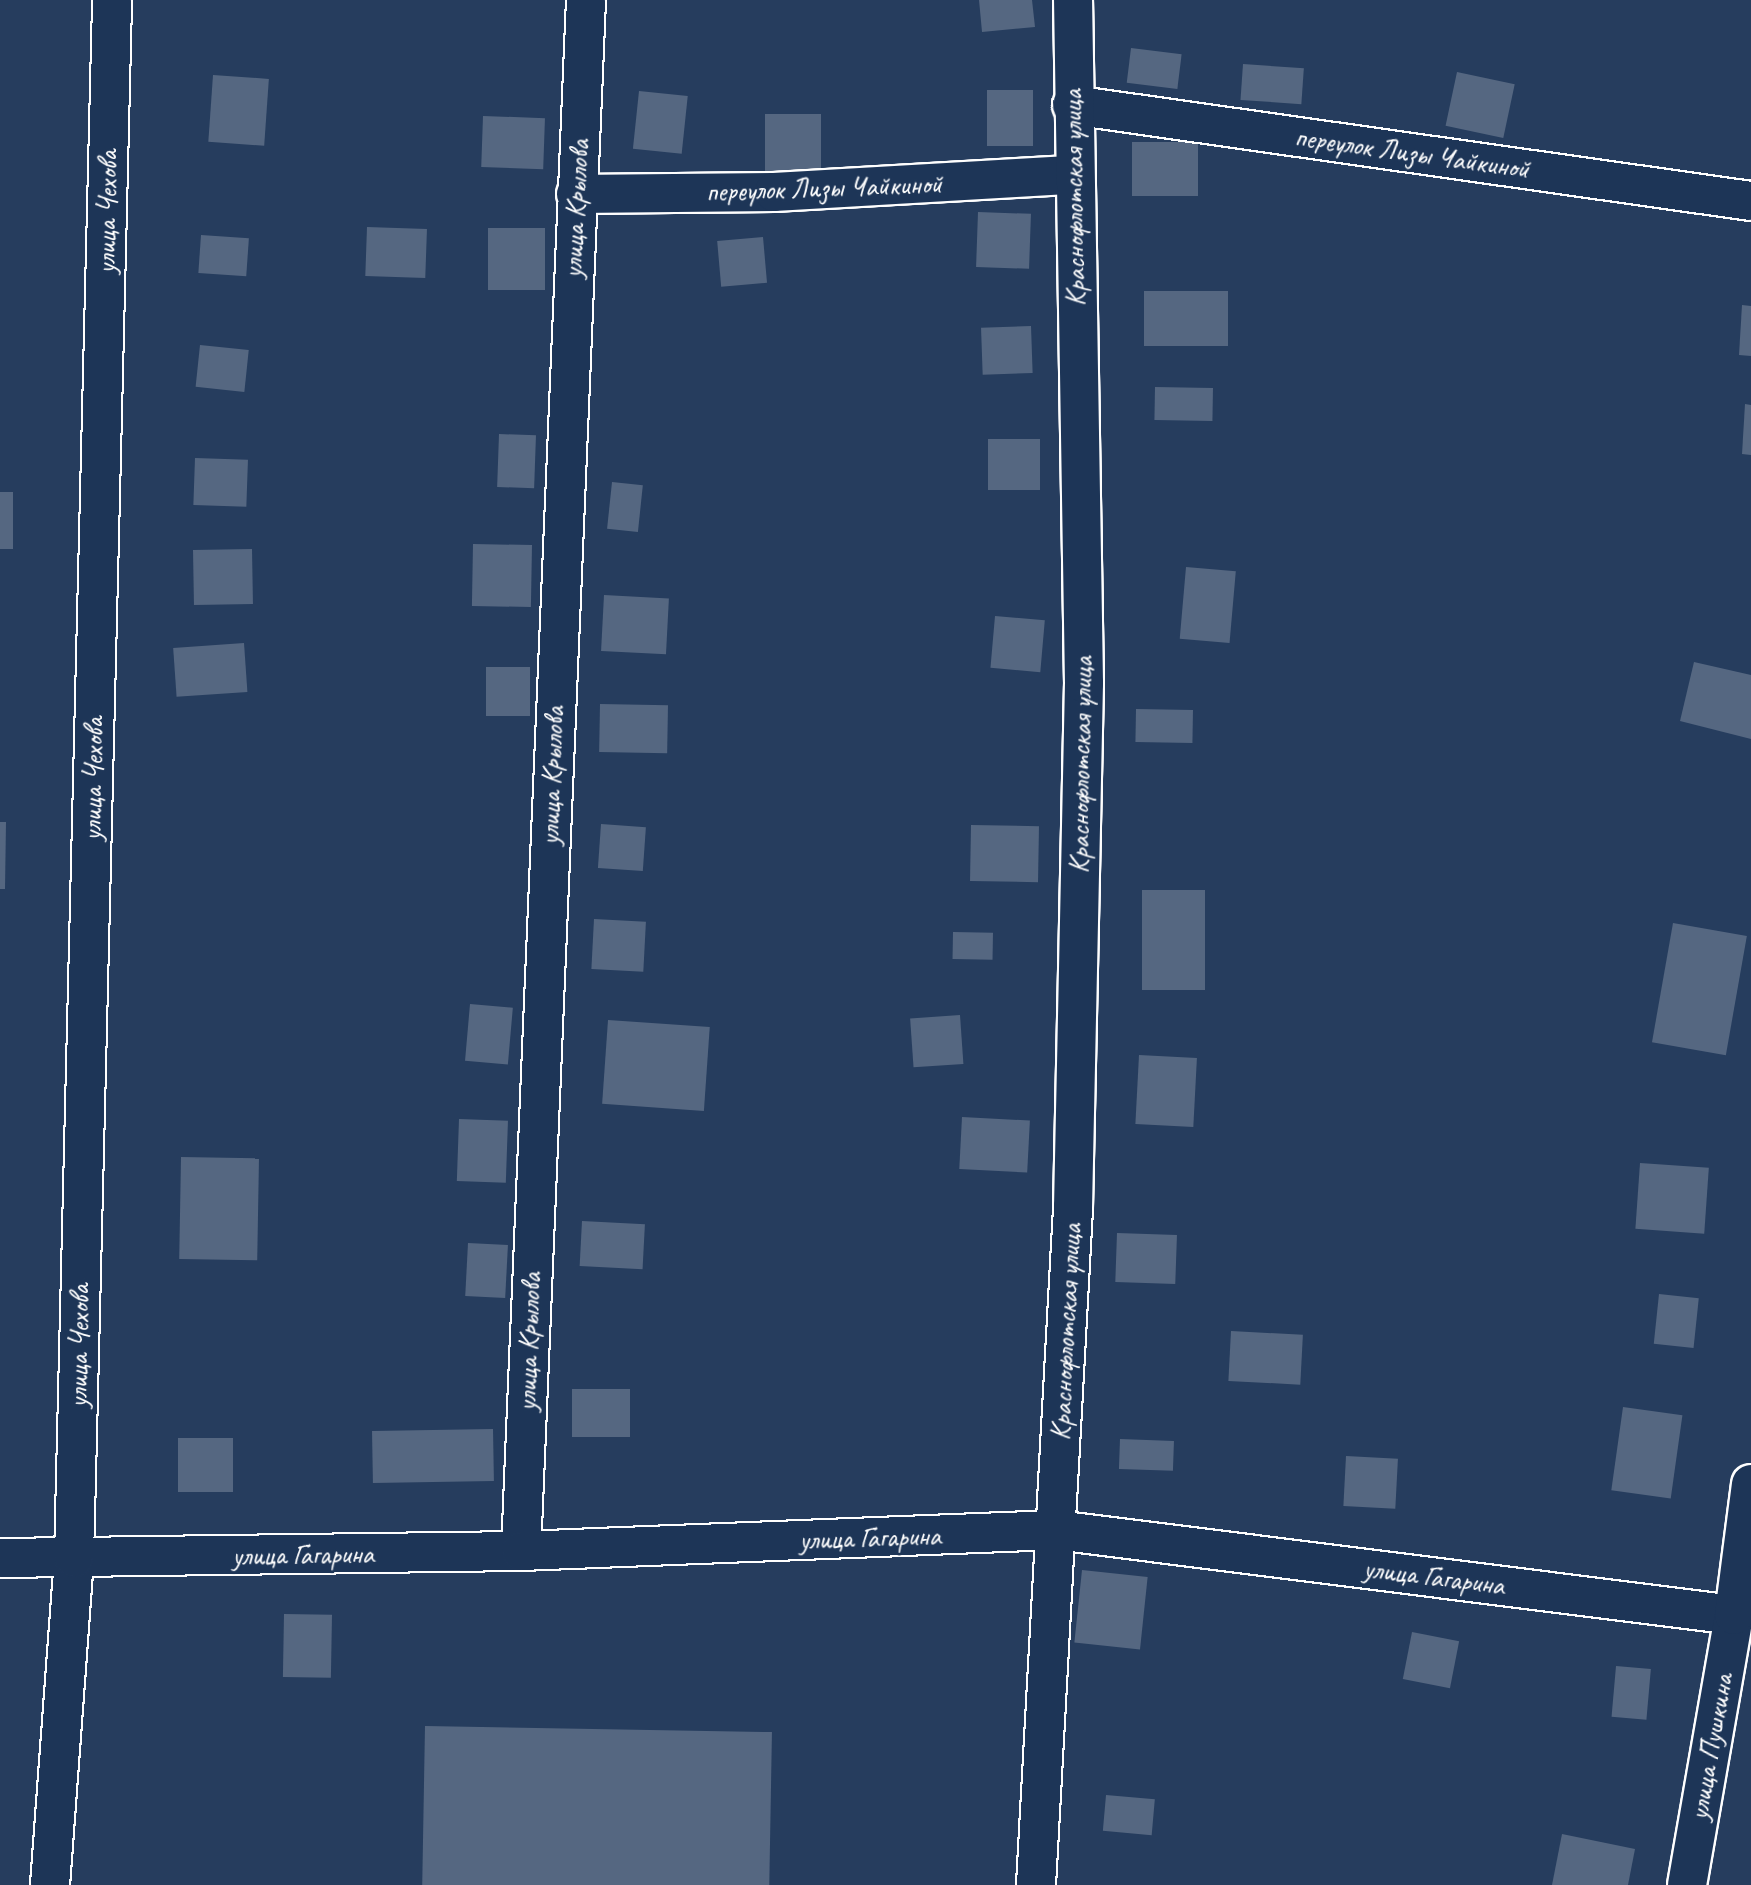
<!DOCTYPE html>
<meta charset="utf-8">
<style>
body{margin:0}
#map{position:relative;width:1751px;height:1885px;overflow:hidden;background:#263d5e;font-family:Caveat,sans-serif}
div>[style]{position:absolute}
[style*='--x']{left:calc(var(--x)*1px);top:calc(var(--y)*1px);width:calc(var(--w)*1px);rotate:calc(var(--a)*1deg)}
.building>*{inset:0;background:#556781;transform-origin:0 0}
.roads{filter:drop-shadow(2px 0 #fff) drop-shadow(-2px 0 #fff) drop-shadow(0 2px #fff) drop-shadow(0 -2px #fff)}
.minor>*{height:38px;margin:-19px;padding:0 19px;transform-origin:19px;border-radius:19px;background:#1d3557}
span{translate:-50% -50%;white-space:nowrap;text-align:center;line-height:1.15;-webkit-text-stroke:5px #1d3557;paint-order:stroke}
.street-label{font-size:28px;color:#fff}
</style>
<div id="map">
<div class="building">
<div style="clip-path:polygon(979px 0,1032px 0,1035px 27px,982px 32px)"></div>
<div style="left:1131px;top:48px;width:51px;height:35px;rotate:7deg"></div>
<div style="left:1243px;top:64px;width:61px;height:36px;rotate:4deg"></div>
<div style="left:1457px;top:72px;width:59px;height:55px;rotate:12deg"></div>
<div style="left:213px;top:75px;width:56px;height:67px;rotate:4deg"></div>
<div style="left:987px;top:90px;width:46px;height:56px"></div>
<div style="left:639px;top:91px;width:49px;height:58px;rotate:6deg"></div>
<div style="left:765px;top:114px;width:56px;height:57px"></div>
<div style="left:483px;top:116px;width:62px;height:51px;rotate:2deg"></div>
<div style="left:1198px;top:142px;width:54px;height:66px;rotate:90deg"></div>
<div style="left:978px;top:212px;width:53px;height:55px;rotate:2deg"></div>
<div style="left:367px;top:227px;width:60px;height:49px;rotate:2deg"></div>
<div style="left:488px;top:228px;width:57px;height:62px"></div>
<div style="left:201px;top:235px;width:48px;height:38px;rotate:4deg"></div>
<div style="left:763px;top:237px;width:46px;height:46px;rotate:85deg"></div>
<div style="left:1144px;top:291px;width:84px;height:55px"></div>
<div style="clip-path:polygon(1742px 305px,1751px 306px,1751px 356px,1739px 355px)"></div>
<div style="left:1031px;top:326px;width:47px;height:50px;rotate:88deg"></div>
<div style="left:200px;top:345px;width:49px;height:42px;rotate:6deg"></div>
<div style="left:1155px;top:387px;width:58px;height:33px;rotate:1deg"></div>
<div style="clip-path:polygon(1745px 404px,1751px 405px,1751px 455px,1742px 454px)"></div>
<div style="left:499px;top:434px;width:37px;height:53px;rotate:2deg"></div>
<div style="left:988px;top:439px;width:52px;height:51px"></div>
<div style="left:195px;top:458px;width:53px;height:47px;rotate:2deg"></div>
<div style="left:612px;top:482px;width:31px;height:47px;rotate:6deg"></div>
<div style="left:0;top:492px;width:13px;height:57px"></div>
<div style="left:473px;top:544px;width:59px;height:62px;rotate:1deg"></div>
<div style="left:252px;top:549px;width:55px;height:59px;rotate:89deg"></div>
<div style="left:1186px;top:567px;width:50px;height:72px;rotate:5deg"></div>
<div style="left:604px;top:595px;width:65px;height:56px;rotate:3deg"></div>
<div style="left:995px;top:616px;width:50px;height:52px;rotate:5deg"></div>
<div style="left:244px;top:643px;width:49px;height:71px;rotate:86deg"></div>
<div style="clip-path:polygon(1694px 662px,1751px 675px,1751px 739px,1680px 721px)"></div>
<div style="left:530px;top:667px;width:49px;height:44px;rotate:90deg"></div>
<div style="left:600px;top:704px;width:68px;height:48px;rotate:1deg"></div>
<div style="left:1136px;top:709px;width:57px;height:33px;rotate:1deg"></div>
<div style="clip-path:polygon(0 822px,6px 822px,5px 889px,0 889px)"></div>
<div style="left:601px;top:824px;width:45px;height:44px;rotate:4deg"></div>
<div style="left:971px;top:825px;width:68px;height:56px;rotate:1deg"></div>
<div style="left:1142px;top:890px;width:63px;height:100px"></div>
<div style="left:594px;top:919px;width:52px;height:50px;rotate:3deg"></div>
<div style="left:1673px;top:923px;width:75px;height:121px;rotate:10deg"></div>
<div style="left:953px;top:932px;width:40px;height:27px;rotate:1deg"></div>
<div style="left:470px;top:1004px;width:43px;height:57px;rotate:5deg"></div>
<div style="left:960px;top:1015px;width:49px;height:50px;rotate:86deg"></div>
<div style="left:608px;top:1020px;width:102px;height:84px;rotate:4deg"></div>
<div style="left:1139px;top:1055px;width:58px;height:69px;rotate:3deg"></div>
<div style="left:962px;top:1117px;width:68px;height:52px;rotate:3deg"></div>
<div style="left:459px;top:1119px;width:49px;height:62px;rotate:2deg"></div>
<div style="left:181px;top:1157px;width:78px;height:102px;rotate:1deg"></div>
<div style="left:1640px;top:1163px;width:69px;height:66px;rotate:4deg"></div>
<div style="left:582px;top:1221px;width:63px;height:45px;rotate:3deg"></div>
<div style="left:1117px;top:1233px;width:60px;height:49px;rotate:2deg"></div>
<div style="left:468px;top:1243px;width:40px;height:53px;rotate:3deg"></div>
<div style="left:1659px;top:1294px;width:40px;height:50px;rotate:6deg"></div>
<div style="left:1231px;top:1331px;width:72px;height:50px;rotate:3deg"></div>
<div style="left:572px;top:1389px;width:58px;height:48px"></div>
<div style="left:1623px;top:1407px;width:60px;height:84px;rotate:8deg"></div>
<div style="left:493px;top:1429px;width:52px;height:121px;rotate:89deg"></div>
<div style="left:178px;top:1438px;width:55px;height:54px"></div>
<div style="left:1120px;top:1439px;width:54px;height:30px;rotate:2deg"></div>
<div style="left:1346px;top:1456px;width:52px;height:50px;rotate:3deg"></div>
<div style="left:1082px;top:1570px;width:66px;height:73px;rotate:6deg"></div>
<div style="left:284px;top:1614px;width:48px;height:63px;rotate:1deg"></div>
<div style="left:1412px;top:1632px;width:48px;height:48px;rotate:11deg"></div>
<div style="left:1616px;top:1666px;width:35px;height:51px;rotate:5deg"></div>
<div style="left:425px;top:1726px;width:347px;height:159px;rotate:1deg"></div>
<div style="left:1106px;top:1795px;width:49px;height:36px;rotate:5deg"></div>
<div style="clip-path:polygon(1562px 1834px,1635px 1849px,1628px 1885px,1552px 1885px)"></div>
</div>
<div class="roads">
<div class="minor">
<div style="--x:1072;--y:105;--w:686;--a:8.05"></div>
<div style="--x:576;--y:194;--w:198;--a:-0.6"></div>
<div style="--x:774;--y:192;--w:299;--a:-3.3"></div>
<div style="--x:521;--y:1551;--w:1552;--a:-87.6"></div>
<div style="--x:0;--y:1558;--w:521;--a:-0.77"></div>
<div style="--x:521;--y:1551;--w:535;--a:-2.25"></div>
<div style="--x:1056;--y:1530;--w:683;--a:7.15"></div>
<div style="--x:50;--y:1885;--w:328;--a:-85.8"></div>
<div style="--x:74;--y:1558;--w:1558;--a:-88.6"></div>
<div style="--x:1036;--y:1885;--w:678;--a:-86.87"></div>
<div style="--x:1073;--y:1208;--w:525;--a:-88.8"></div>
<div style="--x:1084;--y:683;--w:683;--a:-90.92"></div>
<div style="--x:1687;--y:1885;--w:274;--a:-80.1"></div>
<div style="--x:1734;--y:1615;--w:132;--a:-82.6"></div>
</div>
</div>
<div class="street-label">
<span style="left:1412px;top:153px;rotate:8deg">переулок Лизы Чайкиной</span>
<span style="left:824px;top:188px;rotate:-2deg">переулок Лизы Чайкиной</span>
<span style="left:1074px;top:198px;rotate:-91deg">Краснофлотская улица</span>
<span style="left:576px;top:209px;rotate:-87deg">улица Крылова</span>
<span style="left:107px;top:212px;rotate:-89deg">улица Чехова</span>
<span style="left:1081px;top:765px;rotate:-89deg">Краснофлотская улица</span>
<span style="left:552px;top:776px;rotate:-88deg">улица Крылова</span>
<span style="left:93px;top:779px;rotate:-89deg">улица Чехова</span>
<span style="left:1066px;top:1332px;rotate:-87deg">Краснофлотская улица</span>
<span style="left:529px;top:1342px;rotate:-88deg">улица Крылова</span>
<span style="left:79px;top:1346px;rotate:-89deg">улица Чехова</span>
<span style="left:870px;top:1538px;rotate:-2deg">улица Гагарина</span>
<span style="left:303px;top:1555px;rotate:-1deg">улица Гагарина</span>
<span style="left:1434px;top:1577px;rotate:7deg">улица Гагарина</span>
<span style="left:1711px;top:1747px;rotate:-80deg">улица Пушкина</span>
</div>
</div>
